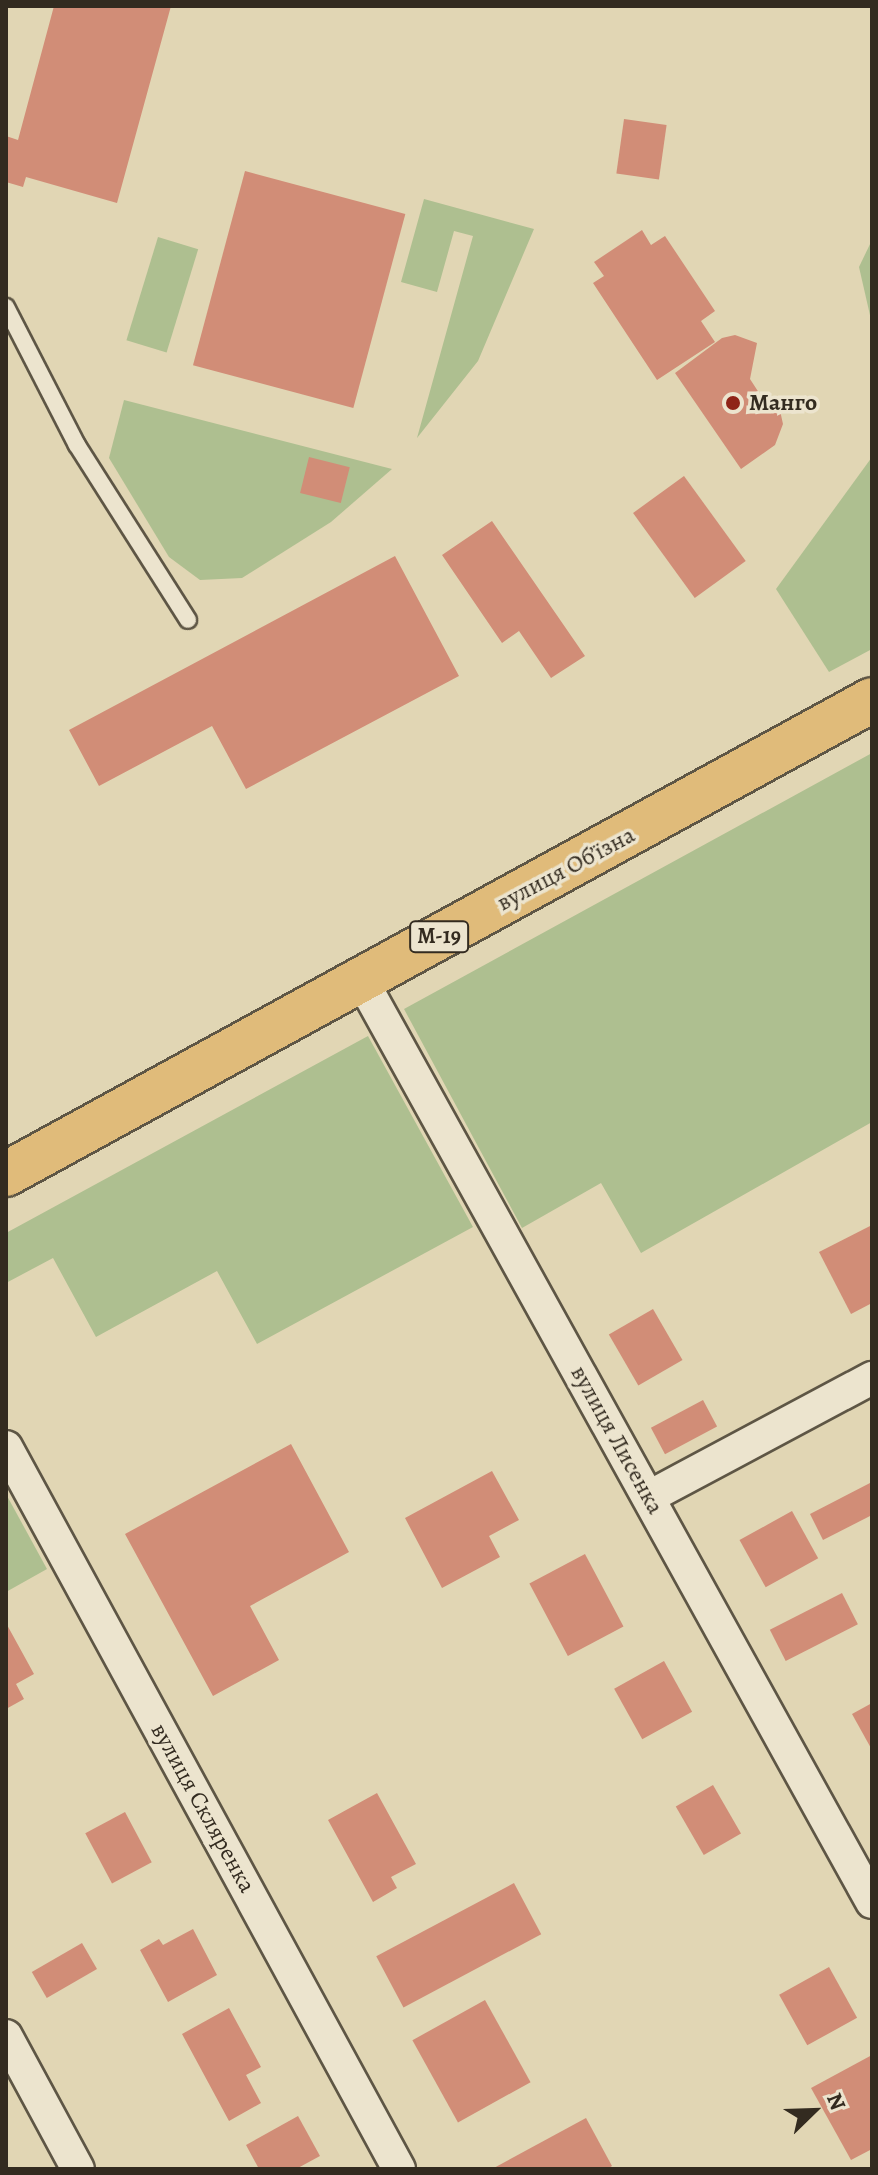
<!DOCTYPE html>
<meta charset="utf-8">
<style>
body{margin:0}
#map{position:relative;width:878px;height:2175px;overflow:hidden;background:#e1d6b4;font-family:Alegreya,serif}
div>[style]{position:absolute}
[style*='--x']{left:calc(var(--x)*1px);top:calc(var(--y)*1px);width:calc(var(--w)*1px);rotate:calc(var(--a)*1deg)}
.green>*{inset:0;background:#aebf90;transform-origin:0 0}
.building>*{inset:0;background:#d18d77;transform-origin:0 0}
.roads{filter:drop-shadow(2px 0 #5e5645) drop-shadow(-2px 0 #5e5645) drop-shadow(0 2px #5e5645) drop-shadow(0 -2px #5e5645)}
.lane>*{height:16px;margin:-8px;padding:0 8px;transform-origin:8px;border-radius:8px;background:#ece4ce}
.street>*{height:32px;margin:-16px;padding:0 16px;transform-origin:16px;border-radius:16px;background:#ece4ce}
.highway>*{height:44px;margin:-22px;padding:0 22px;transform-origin:22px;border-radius:22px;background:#e0bb7a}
.dots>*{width:22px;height:22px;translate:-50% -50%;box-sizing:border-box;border:4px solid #ece4ce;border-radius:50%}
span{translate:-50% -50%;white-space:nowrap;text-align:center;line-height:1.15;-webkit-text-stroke:7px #ece4ce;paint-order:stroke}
.shield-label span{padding:2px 6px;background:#ece4ce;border:2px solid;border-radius:6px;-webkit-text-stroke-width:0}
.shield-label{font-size:22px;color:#332b20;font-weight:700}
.poi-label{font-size:24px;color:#332b20;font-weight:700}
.left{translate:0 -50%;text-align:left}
.street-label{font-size:24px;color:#332b20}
.frame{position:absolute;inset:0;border:8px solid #332b20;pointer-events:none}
.north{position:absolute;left:774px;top:2071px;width:80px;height:80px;-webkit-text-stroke:6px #ece4ce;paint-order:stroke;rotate:67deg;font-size:22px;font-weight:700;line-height:32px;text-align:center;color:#332b20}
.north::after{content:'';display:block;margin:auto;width:28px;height:36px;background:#332b20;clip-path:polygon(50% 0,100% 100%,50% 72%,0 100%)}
</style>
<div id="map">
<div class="green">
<div style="clip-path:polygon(424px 199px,534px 229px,478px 361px,417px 438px,473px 236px,454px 231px,437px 292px,401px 282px)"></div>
<div style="left:158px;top:237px;width:42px;height:108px;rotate:17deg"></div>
<div style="clip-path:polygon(872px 240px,872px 324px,859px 267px)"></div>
<div style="clip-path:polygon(124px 400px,392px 469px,331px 522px,242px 578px,200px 580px,169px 557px,109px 458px)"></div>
<div style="clip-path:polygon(872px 457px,872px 649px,829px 672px,776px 589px)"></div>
<div style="clip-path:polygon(872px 753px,872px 1122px,641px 1253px,601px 1183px,522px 1228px,404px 1009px)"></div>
<div style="clip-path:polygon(368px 1036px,473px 1227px,257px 1344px,217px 1271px,96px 1337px,53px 1258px,6px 1283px,6px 1233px)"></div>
<div style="clip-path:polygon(6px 1494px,47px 1569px,6px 1592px)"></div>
</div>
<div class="building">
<div style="clip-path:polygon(54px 6px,171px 6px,117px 203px,26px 177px,23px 187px,6px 182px,6px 136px,18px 140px)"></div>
<div style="left:624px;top:119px;width:43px;height:55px;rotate:8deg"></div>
<div style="left:245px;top:171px;width:166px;height:201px;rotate:15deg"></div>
<div style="clip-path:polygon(642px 230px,651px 245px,665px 236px,715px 311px,701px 321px,715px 342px,657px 380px,593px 283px,604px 276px,594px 262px)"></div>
<div style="clip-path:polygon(735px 335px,757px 343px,750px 379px,763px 399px,779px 406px,783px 424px,775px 445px,741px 469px,675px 373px,722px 338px)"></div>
<div style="left:309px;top:457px;width:42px;height:37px;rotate:14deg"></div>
<div style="left:684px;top:476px;width:105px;height:63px;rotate:54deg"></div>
<div style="clip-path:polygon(492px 521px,585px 656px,551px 678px,519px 631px,502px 643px,442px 555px)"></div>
<div style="clip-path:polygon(395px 556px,459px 676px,246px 789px,212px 726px,99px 786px,69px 730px)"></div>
<div style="clip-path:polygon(872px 1225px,872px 1303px,851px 1314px,819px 1252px)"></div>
<div style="left:653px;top:1309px;width:59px;height:51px;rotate:60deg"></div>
<div style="left:703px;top:1400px;width:30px;height:59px;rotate:62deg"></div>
<div style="clip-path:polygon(291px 1444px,349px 1552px,250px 1606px,279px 1660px,213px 1696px,125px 1534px)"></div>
<div style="clip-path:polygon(492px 1471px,519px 1520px,489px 1536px,500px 1557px,442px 1588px,405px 1518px)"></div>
<div style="clip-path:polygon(870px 1483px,872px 1515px,823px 1540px,810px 1514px)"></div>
<div style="left:792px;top:1511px;width:54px;height:60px;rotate:61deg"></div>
<div style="left:585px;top:1554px;width:82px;height:63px;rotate:62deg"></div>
<div style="left:842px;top:1593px;width:35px;height:81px;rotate:63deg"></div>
<div style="clip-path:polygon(6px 1623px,34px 1674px,16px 1684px,24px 1699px,6px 1709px)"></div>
<div style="left:664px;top:1661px;width:58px;height:57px;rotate:61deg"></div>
<div style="clip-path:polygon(872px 1703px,872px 1750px,852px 1714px)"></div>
<div style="left:713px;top:1785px;width:56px;height:43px;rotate:60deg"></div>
<div style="clip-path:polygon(377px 1793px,416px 1864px,391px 1877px,397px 1888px,373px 1902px,328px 1820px)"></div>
<div style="left:125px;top:1812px;width:57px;height:45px;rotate:62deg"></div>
<div style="left:514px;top:1883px;width:58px;height:156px;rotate:62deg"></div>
<div style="clip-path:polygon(193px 1929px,217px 1975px,168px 2002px,140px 1950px,159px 1939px,163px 1945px)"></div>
<div style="left:82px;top:1943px;width:30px;height:58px;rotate:60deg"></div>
<div style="left:829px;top:1967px;width:58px;height:57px;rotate:61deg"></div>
<div style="left:485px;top:2000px;width:94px;height:83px;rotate:61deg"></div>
<div style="clip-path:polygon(229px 2008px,261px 2067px,246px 2075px,261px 2103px,229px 2121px,182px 2034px)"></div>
<div style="clip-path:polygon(872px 2055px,872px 2149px,851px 2160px,811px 2088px)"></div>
<div style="clip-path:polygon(298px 2116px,320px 2156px,296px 2169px,259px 2169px,246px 2145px)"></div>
<div style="clip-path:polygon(586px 2118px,612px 2166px,607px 2169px,492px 2169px)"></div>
</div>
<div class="roads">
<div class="lane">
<div style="--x:6;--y:307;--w:155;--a:62.8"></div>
<div style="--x:77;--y:445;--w:207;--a:57.6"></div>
</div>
<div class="street">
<div style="--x:361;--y:979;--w:1055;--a:61.03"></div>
<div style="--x:6;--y:1447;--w:822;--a:61.44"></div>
<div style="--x:649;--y:1497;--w:253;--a:-28.1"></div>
<div style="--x:6;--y:2036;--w:151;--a:61.6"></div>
</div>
<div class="highway">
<div style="--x:6;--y:1174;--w:987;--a:-28.69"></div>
</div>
</div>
<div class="dots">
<div style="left:733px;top:403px;background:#8f2418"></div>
</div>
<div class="shield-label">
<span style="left:439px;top:937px">М-19</span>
</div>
<div class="poi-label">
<span class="left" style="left:749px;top:403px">Манго</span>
</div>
<div class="street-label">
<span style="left:566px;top:869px;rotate:-28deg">вулиця Об’їзна</span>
<span style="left:617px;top:1440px;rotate:61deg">вулиця Лисенка</span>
<span style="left:203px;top:1808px;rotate:61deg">вулиця Скляренка</span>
</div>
<div class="frame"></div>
<div class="north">N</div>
</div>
